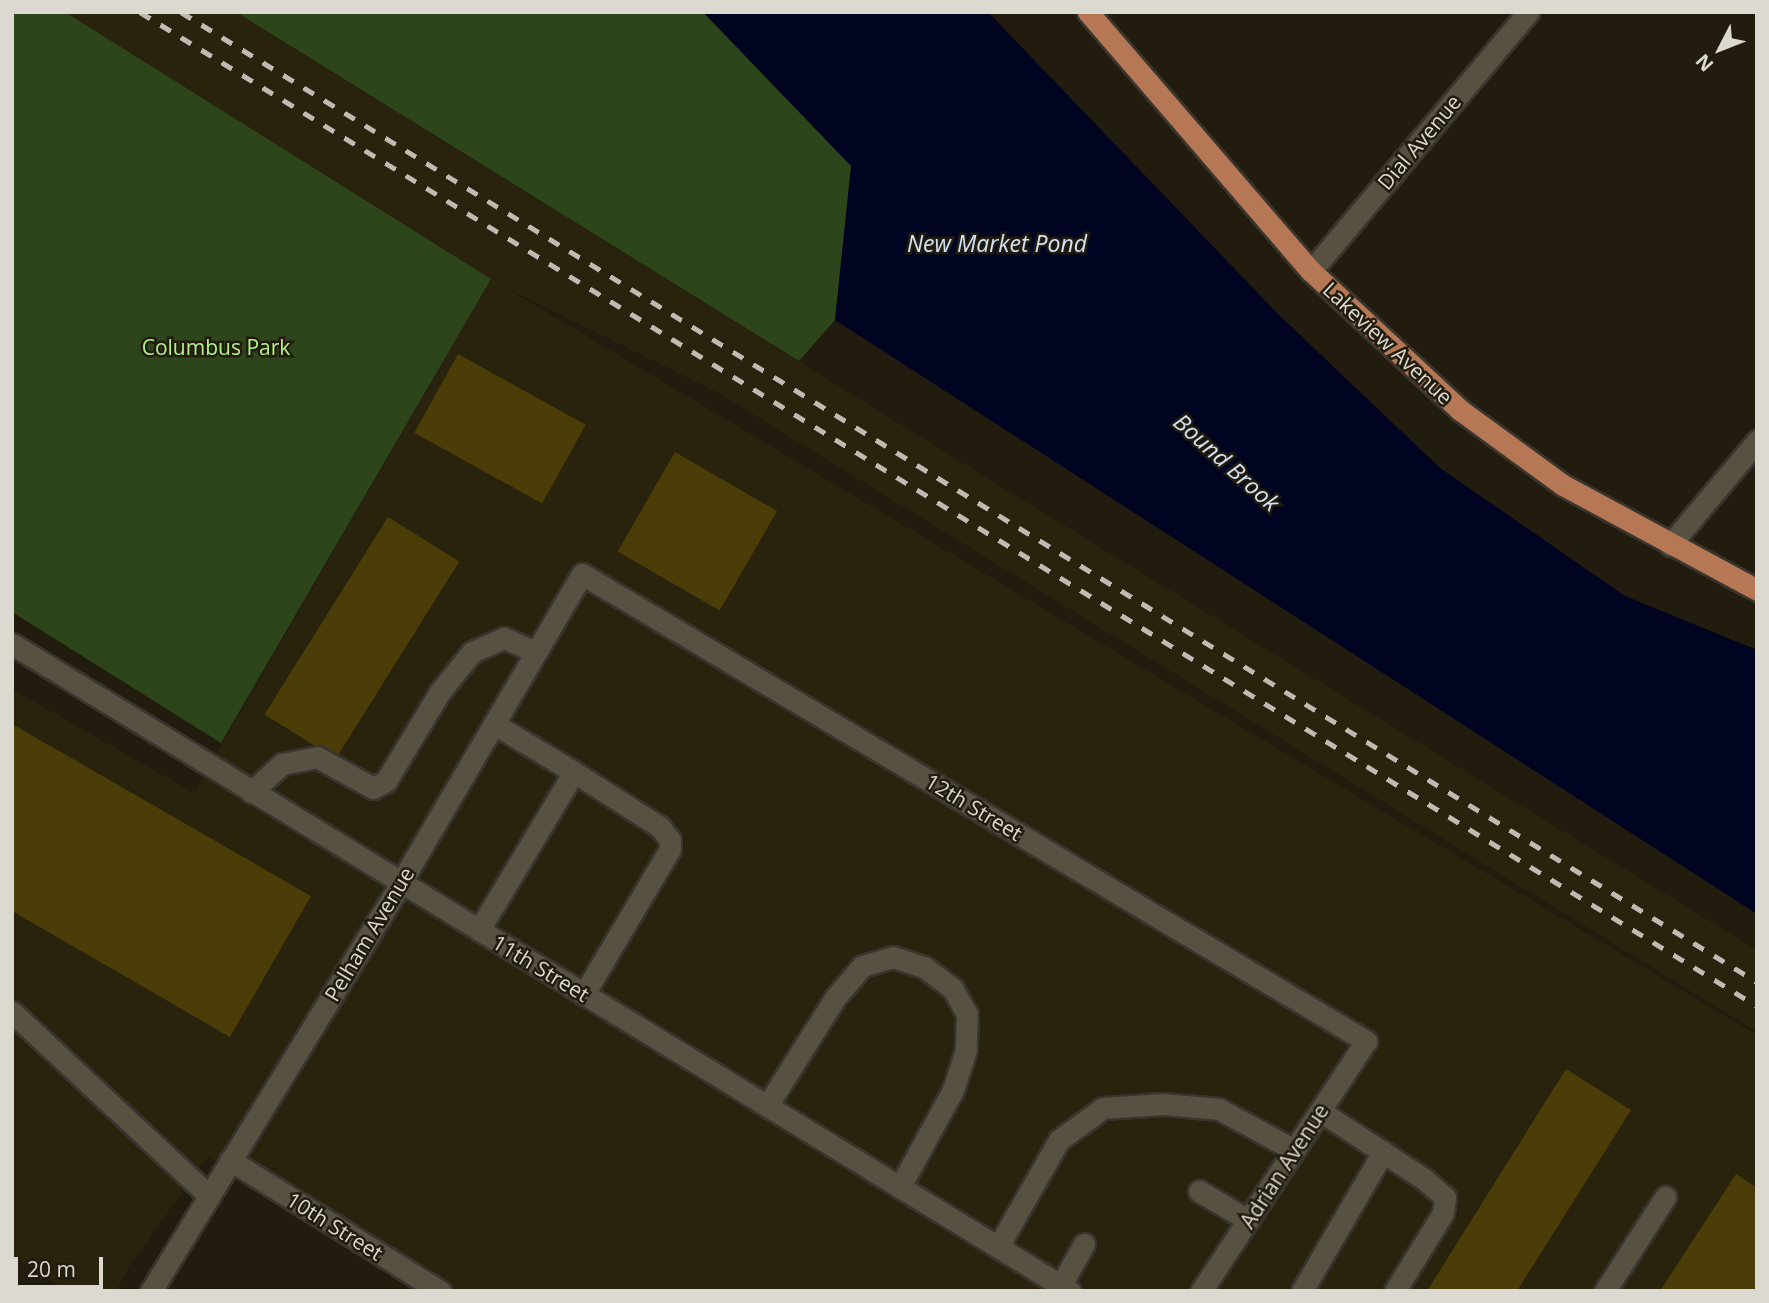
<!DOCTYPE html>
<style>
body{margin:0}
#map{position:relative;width:1769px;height:1303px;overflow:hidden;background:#211c0e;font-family:"Open Sans",sans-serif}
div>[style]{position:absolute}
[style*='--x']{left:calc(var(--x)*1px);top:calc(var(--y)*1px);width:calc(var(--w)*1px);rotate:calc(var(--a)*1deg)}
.built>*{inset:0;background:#29220d}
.green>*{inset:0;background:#2d451b}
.water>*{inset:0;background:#000421}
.building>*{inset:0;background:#4b3d07;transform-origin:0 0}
.roads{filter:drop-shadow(2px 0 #39352e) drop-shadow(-2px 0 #39352e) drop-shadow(0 2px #39352e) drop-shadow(0 -2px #39352e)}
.minor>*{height:21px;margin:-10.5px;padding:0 10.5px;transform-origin:10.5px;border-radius:10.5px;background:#565141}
.major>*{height:21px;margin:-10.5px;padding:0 10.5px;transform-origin:10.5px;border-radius:10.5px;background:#b67755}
.rail>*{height:5px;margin-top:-2.5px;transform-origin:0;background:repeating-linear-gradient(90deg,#bfbbb2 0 12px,transparent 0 24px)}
span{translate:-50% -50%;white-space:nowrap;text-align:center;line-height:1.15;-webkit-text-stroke:5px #211c0e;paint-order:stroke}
.street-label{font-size:21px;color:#dcd9d0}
.park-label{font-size:21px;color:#b3f18a}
.water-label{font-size:23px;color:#d4e3f5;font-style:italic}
.frame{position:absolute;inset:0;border:14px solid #dcd9d0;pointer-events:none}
.north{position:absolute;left:1685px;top:14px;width:70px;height:70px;-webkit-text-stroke:5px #211c0e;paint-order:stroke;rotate:228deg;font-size:19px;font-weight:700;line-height:28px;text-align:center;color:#dcd9d0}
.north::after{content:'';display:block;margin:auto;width:24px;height:32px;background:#dcd9d0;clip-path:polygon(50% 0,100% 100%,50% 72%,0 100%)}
.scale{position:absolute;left:14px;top:1257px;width:89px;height:32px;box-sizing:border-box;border:4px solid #dcd9d0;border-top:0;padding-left:9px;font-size:21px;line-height:24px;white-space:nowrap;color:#dcd9d0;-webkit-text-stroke:5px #211c0e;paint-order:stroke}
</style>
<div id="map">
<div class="built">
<div style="clip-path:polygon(65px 12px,236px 12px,987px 478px,1757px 950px,1757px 1032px,717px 392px,503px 286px,1757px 1035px,1757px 1291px,430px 1291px,208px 1157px,132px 1262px,116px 1291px,68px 1291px,12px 1256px,12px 689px,194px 793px,490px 280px)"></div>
</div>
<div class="green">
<div style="clip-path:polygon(12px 12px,65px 12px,491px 279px,221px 743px,12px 612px)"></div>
<div style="clip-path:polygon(236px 12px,703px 12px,852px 166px,835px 320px,799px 361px)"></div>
</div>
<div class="water">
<div style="clip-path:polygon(703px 12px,988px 12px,1278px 314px,1440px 468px,1625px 596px,1757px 650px,1757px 914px,835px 320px,851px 166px)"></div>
</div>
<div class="building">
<div style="left:458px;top:354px;width:146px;height:90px;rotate:29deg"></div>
<div style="left:675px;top:452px;width:118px;height:115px;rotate:30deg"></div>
<div style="left:388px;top:517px;width:84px;height:233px;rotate:32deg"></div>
<div style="clip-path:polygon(12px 724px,311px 896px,230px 1037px,12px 911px)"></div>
<div style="clip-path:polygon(1566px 1069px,1631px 1110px,1517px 1291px,1427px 1291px)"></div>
<div style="clip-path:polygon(1736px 1174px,1757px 1188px,1757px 1291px,1660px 1291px)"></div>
</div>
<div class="roads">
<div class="minor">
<div style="--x:1311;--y:271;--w:338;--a:-50"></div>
<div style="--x:1670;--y:545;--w:136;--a:-50.1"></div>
<div style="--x:12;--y:644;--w:1240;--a:31.45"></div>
<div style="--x:574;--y:772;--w:102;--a:32.6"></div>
<div style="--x:660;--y:827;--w:16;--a:52"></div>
<div style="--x:670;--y:840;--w:9;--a:90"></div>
<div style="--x:670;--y:849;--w:169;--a:120.7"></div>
<div style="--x:251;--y:792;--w:42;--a:-42.1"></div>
<div style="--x:282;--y:764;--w:36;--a:-11"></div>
<div style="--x:317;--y:757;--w:64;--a:29"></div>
<div style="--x:373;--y:788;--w:15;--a:-28"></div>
<div style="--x:386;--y:781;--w:103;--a:-58.9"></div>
<div style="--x:439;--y:693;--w:53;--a:-51.2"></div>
<div style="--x:472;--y:652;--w:35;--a:-24"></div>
<div style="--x:504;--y:638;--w:35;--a:24"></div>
<div style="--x:479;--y:930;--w:184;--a:-59"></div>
<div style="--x:574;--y:772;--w:93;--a:-149"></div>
<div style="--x:12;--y:1012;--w:270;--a:43"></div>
<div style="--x:767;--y:1106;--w:128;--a:-57.8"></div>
<div style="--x:835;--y:998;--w:42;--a:-49.8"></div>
<div style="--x:862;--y:966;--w:32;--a:-16"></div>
<div style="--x:893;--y:957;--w:33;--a:18"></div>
<div style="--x:924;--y:967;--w:36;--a:37"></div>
<div style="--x:953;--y:989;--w:29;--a:61"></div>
<div style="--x:967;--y:1014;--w:36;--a:92"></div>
<div style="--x:966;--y:1050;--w:42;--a:108"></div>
<div style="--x:953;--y:1090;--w:111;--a:118.7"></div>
<div style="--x:1320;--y:1111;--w:124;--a:33.2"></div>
<div style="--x:1424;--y:1179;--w:28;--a:41"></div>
<div style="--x:1445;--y:1197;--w:16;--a:97"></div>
<div style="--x:1443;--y:1213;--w:92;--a:121.6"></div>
<div style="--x:230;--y:1160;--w:248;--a:32"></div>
<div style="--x:1199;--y:1191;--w:57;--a:30.6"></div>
<div style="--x:998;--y:1247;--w:123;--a:-60.3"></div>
<div style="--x:1059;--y:1140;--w:54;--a:-36"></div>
<div style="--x:1103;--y:1108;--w:60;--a:-3.8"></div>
<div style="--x:1163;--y:1104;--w:56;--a:5.1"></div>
<div style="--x:1219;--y:1109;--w:85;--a:28.7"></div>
<div style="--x:1061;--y:1285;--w:47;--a:-60.7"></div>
<div style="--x:151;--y:1291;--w:477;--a:-58.5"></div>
<div style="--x:400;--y:884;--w:359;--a:-59.6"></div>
<div style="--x:582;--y:574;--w:913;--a:30.78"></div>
<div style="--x:1366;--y:1041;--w:300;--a:123.4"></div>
<div style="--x:1302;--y:1291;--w:161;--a:-59.8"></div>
<div style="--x:1605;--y:1291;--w:112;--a:-57.4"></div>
</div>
<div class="major">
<div style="--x:1088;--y:12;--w:342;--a:49.3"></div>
<div style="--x:1311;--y:271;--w:204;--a:43"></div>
<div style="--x:1460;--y:410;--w:127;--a:36.1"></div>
<div style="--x:1563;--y:485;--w:221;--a:28.4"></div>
</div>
</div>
<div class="rail">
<div style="--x:140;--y:12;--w:1898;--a:31.58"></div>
<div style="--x:181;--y:12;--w:1851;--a:31.61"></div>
</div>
<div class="street-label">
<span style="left:1419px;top:142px;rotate:-50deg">Dial Avenue</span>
<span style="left:1388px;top:343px;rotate:43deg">Lakeview Avenue</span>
<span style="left:974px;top:807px;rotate:31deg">12th Street</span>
<span style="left:369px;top:934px;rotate:-59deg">Pelham Avenue</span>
<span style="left:541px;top:968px;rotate:31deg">11th Street</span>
<span style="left:1284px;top:1166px;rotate:-57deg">Adrian Avenue</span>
<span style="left:335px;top:1226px;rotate:32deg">10th Street</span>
</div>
<div class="park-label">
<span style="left:216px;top:347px">Columbus Park</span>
</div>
<div class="water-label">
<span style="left:997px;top:243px">New Market Pond</span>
<span style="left:1227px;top:462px;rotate:42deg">Bound Brook</span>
</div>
<div class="frame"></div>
<div class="north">N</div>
<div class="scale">20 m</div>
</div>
